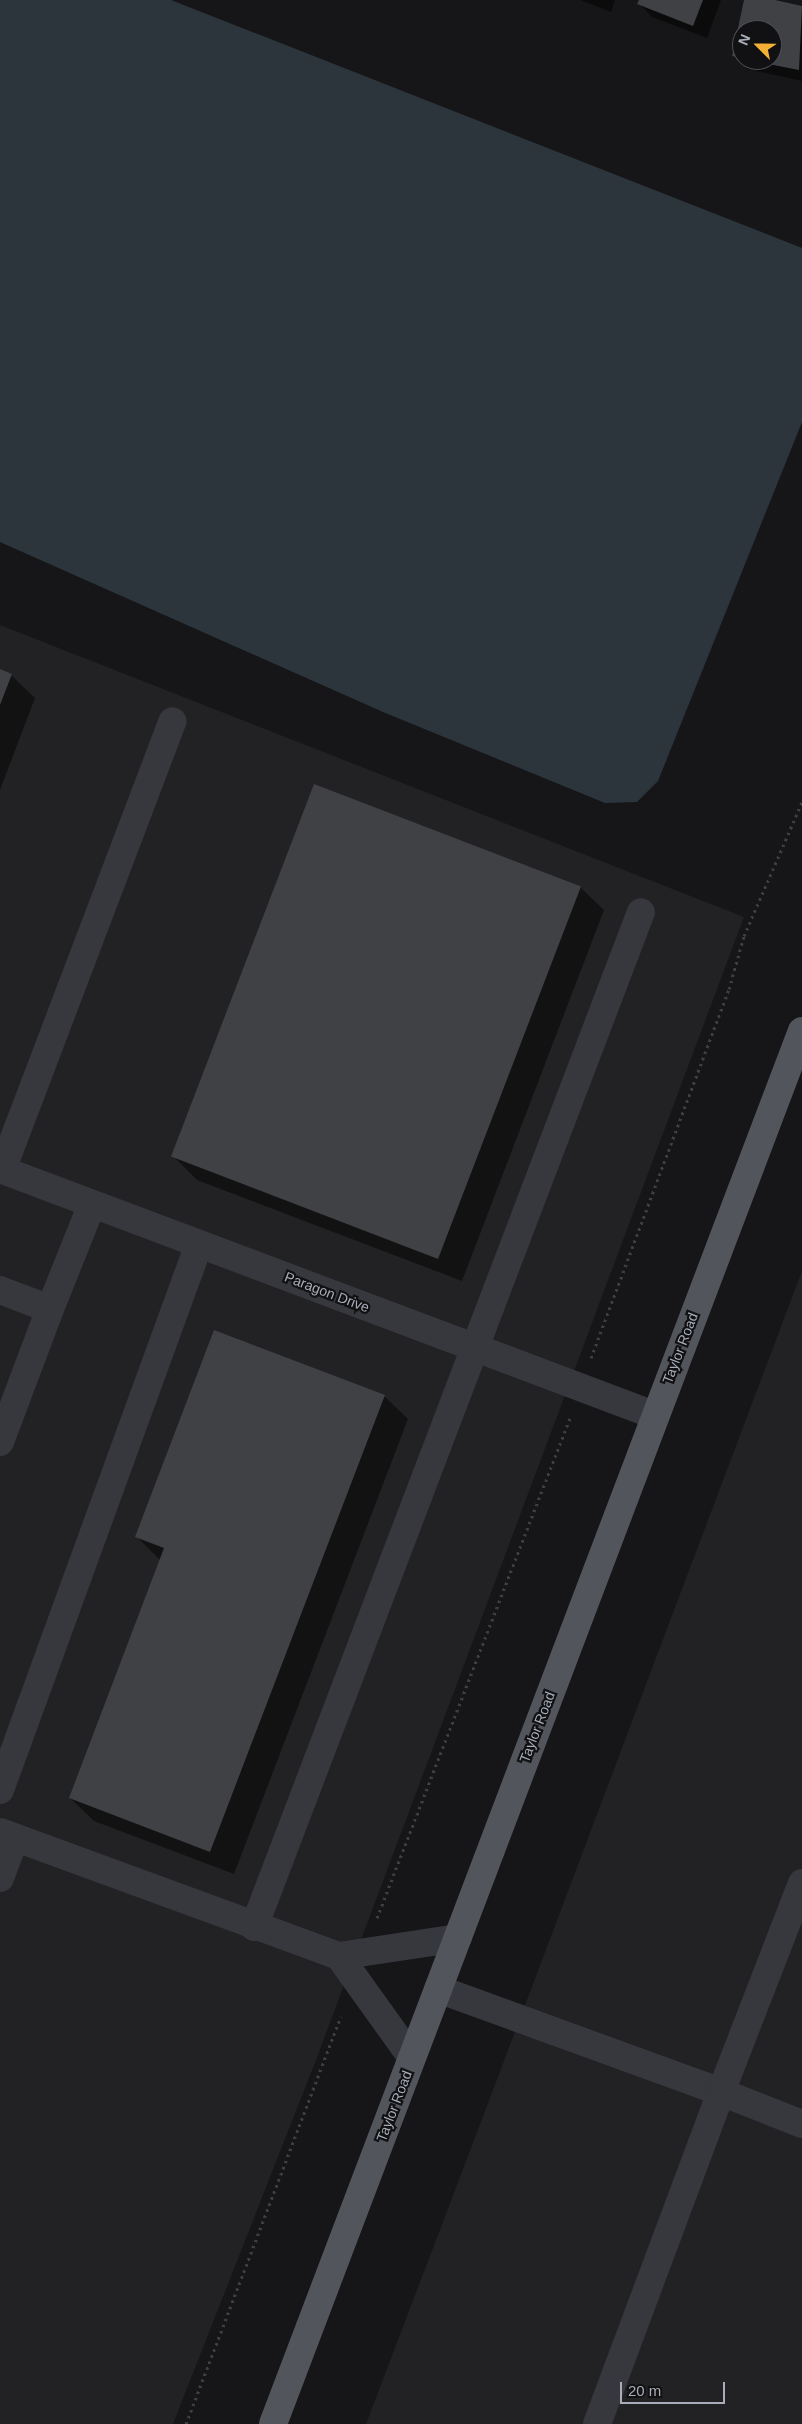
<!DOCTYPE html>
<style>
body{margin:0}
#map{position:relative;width:802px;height:2424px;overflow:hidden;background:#161618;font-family:Helvetica,sans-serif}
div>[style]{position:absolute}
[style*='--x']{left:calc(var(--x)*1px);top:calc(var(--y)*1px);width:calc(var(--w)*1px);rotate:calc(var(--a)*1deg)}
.built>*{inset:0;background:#222225}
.water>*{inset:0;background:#2c353c}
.shadow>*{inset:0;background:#0007}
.building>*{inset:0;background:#404145;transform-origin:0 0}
.path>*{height:3px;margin-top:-1.5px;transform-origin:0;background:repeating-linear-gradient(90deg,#3d3f44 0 2.5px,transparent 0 6.5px)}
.minor>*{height:28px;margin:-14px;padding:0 14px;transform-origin:14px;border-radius:14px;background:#37383d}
.major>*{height:28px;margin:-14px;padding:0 14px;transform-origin:14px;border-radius:14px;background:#53555c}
span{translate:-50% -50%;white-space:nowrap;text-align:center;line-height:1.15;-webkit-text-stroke:4.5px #111113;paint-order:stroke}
.street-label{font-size:14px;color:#a8adb8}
.north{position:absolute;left:732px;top:20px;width:50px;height:50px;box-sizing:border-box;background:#111113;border:1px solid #4d4f55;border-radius:50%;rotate:293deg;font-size:14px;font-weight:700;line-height:20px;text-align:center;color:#a8adb8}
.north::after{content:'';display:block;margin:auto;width:18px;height:22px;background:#f2b134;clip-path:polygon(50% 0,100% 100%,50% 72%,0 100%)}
.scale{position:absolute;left:620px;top:2382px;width:105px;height:22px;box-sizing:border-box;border:2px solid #a8adb8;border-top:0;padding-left:6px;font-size:15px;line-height:18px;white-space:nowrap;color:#a8adb8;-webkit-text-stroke:4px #111113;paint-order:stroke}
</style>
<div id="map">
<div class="built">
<div style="clip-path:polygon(0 625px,744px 917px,316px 2060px,173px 2424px,0 2424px)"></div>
<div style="clip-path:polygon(802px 1271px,802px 2424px,366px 2424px,473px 2143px)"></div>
</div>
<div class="water">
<div style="clip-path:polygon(0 0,171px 0,802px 248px,802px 422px,658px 781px,637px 802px,605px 803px,383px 712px,0 542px)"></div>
</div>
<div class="shadow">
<div style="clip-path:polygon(580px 0,615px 0,611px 12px)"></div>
<div style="clip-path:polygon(640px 0,721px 0,707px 38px,652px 17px,639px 3px)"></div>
<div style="clip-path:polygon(evenodd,746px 0,769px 0,802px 7px,802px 81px,747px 69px,734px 56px,746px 0,742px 30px,772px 30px,772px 60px,742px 60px,742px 30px)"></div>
<div style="clip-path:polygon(0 671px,11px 675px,35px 698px,0 790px)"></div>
<div style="clip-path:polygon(580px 887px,604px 910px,462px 1281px,197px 1180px,173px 1156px)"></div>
<div style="clip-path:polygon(384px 1396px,408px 1419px,234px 1874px,94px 1821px,70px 1798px,161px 1561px,137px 1537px)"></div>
</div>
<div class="building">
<div style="clip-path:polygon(639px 0,703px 0,693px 26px,637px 4px)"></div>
<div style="clip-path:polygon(744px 0,775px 0,802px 6px,799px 70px,753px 61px,772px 60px,772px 30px,742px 30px,742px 58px,732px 56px)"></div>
<div style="clip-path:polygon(0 669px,12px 674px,0 705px)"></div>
<div style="left:314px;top:784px;width:286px;height:399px;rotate:21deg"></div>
<div style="clip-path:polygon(214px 1330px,385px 1395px,210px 1852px,69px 1798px,164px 1548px,135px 1537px)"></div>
</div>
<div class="path">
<div style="--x:591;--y:1358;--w:394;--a:-69.5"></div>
<div style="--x:729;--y:989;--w:55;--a:-74.2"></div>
<div style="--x:744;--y:936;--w:146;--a:-66.6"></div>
<div style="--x:377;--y:1918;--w:536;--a:-68.89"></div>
<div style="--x:186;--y:2424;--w:436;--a:-69.2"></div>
</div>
<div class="minor">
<div style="--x:0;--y:1169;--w:699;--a:20.61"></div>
<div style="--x:2;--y:1170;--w:480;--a:-69.2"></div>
<div style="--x:0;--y:1290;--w:53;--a:20.8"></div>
<div style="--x:50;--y:1309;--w:142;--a:110.6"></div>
<div style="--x:50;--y:1309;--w:113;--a:-68.2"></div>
<div style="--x:0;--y:1790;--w:581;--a:-69.97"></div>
<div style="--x:0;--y:1832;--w:361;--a:20.1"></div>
<div style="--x:339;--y:1956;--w:120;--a:-8.6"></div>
<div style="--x:0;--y:1878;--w:43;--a:-69.4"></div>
<div style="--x:254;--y:1927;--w:1086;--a:-69.13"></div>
<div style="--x:339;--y:1956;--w:125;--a:54.4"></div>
<div style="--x:438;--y:1989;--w:301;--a:20"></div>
<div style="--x:721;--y:2092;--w:224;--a:-68.8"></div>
<div style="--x:597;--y:2424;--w:354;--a:-69.5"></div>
<div style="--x:721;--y:2092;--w:87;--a:21.6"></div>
</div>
<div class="major">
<div style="--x:273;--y:2424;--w:1490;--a:-69.21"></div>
</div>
<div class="street-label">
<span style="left:327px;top:1292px;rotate:21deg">Paragon Drive</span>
<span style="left:680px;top:1348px;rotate:-69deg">Taylor Road</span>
<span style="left:537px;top:1727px;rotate:-69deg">Taylor Road</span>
<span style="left:394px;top:2106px;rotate:-69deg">Taylor Road</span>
</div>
<div class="north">N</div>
<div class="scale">20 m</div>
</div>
